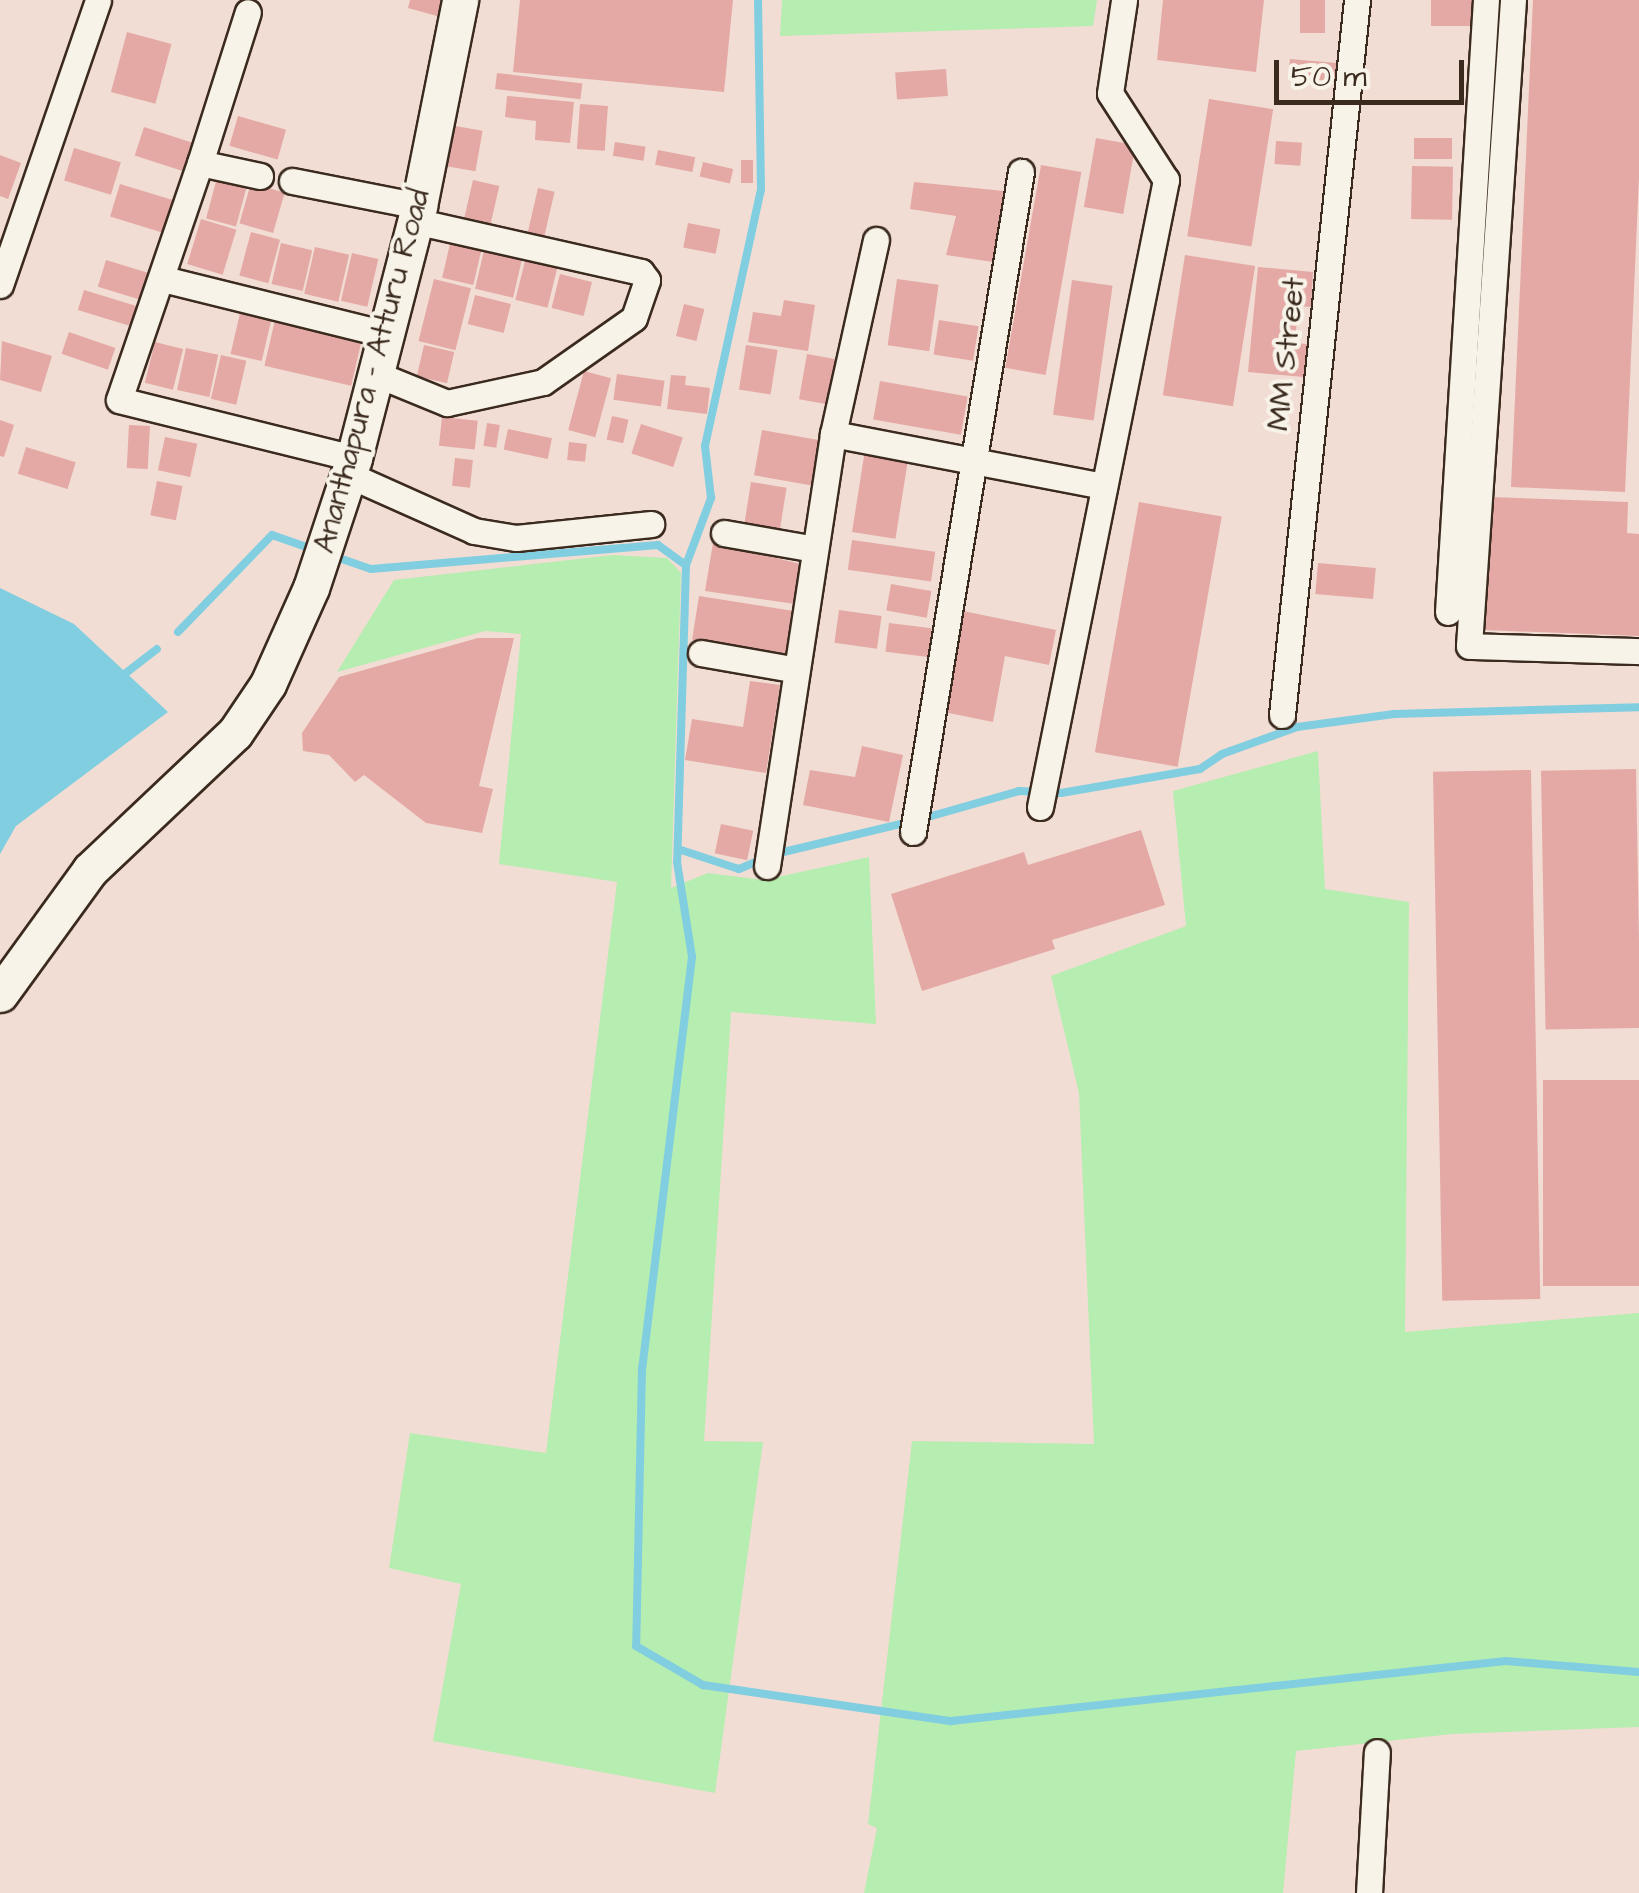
<!DOCTYPE html>
<style>
body{margin:0}
#map{position:relative;width:1639px;height:1893px;overflow:hidden;background:#f1ddd4;font-family:"Architects Daughter",sans-serif}
div>[style]{position:absolute}
[style*='--x']{left:calc(var(--x)*1px);top:calc(var(--y)*1px);width:calc(var(--w)*1px);rotate:calc(var(--a)*1deg)}
.green>*{inset:0;background:#b6edb0}
.water>*{inset:0;background:#81cee0}
.stream>*{height:8px;margin:-4px;padding:0 4px;transform-origin:4px;border-radius:4px;background:#81cee0}
.building>*{inset:0;background:#e4a9a5;transform-origin:0 0}
.roads{filter:drop-shadow(2px 0 #3b2a1e) drop-shadow(-2px 0 #3b2a1e) drop-shadow(0 2px #3b2a1e) drop-shadow(0 -2px #3b2a1e)}
.street>*{height:25px;margin:-12.5px;padding:0 12.5px;transform-origin:12.5px;border-radius:12.5px;background:#f7f3e8}
.secondary>*{height:35px;margin:-17.5px;padding:0 17.5px;transform-origin:17.5px;border-radius:17.5px;background:#f7f3e8}
span{translate:-50% -50%;white-space:nowrap;text-align:center;line-height:1.15;-webkit-text-stroke:8px #f7f3e8;paint-order:stroke}
.street-label{font-size:30px;color:#3b2a1e}
.scale{position:absolute;left:1274px;top:60px;width:190px;height:45px;box-sizing:border-box;border:5px solid #3b2a1e;border-top:0;padding-left:12px;font-size:30px;line-height:35px;white-space:nowrap;color:#3b2a1e;-webkit-text-stroke:8px #f7f3e8;paint-order:stroke}
</style>
<div id="map">
<div class="green">
<div style="clip-path:polygon(782px 0,1097px 0,1093px 26px,780px 36px)"></div>
<div style="clip-path:polygon(613px 555px,667px 558px,681px 573px,671px 888px,708px 873px,764px 880px,869px 857px,876px 1024px,731px 1012px,704px 1441px,763px 1442px,715px 1793px,433px 1741px,461px 1584px,389px 1568px,410px 1433px,546px 1453px,617px 882px,499px 864px,521px 634px,485px 631px,337px 672px,394px 580px)"></div>
<div style="clip-path:polygon(1318px 751px,1325px 889px,1409px 902px,1405px 1332px,1639px 1313px,1639px 1727px,1452px 1734px,1296px 1751px,1283px 1893px,864px 1893px,877px 1828px,868px 1824px,912px 1441px,1094px 1444px,1079px 1093px,1051px 976px,1186px 926px,1173px 791px)"></div>
</div>
<div class="water">
<div style="clip-path:polygon(0 588px,74px 624px,168px 712px,16px 826px,0 854px)"></div>
</div>
<div class="stream">
<div style="--x:333;--y:556;--w:40;--a:18.9"></div>
<div style="--x:371;--y:569;--w:288;--a:-4.8"></div>
<div style="--x:658;--y:545;--w:34;--a:36"></div>
<div style="--x:686;--y:565;--w:297;--a:91.7"></div>
<div style="--x:677;--y:862;--w:96;--a:81"></div>
<div style="--x:692;--y:957;--w:414;--a:96.9"></div>
<div style="--x:642;--y:1368;--w:278;--a:91.2"></div>
<div style="--x:636;--y:1646;--w:78;--a:30.2"></div>
<div style="--x:703;--y:1685;--w:251;--a:8.3"></div>
<div style="--x:951;--y:1721;--w:558;--a:-6.17"></div>
<div style="--x:1506;--y:1661;--w:133;--a:4.7"></div>
<div style="--x:686;--y:565;--w:72;--a:-69.5"></div>
<div style="--x:711;--y:498;--w:52;--a:-96.6"></div>
<div style="--x:705;--y:446;--w:262;--a:-77.7"></div>
<div style="--x:761;--y:190;--w:190;--a:-90.9"></div>
<div style="--x:178;--y:632;--w:135;--a:-45.9"></div>
<div style="--x:272;--y:535;--w:46;--a:19.2"></div>
<div style="--x:118;--y:679;--w:49;--a:-37.6"></div>
<div style="--x:921;--y:819;--w:102;--a:-15.9"></div>
<div style="--x:1019;--y:791;--w:42;--a:2.7"></div>
<div style="--x:1061;--y:793;--w:141;--a:-9.8"></div>
<div style="--x:1200;--y:769;--w:27;--a:-34"></div>
<div style="--x:1222;--y:754;--w:80;--a:-19.8"></div>
<div style="--x:1297;--y:727;--w:98;--a:-7.6"></div>
<div style="--x:1394;--y:714;--w:245;--a:-1.6"></div>
<div style="--x:678;--y:849;--w:64;--a:18.2"></div>
<div style="--x:739;--y:869;--w:26;--a:-23"></div>
<div style="--x:775;--y:854;--w:137;--a:-13.5"></div>
</div>
<div class="building">
<div style="clip-path:polygon(410px 0,442px 0,437px 16px,408px 8px)"></div>
<div style="clip-path:polygon(520px 0,733px 0,724px 92px,513px 72px)"></div>
<div style="clip-path:polygon(1163px 0,1264px 0,1256px 72px,1157px 60px)"></div>
<div style="left:1300px;top:0;width:25px;height:33px"></div>
<div style="left:1431px;top:0;width:45px;height:26px"></div>
<div style="clip-path:polygon(1533px 0,1639px 0,1639px 178px,1625px 492px,1511px 487px)"></div>
<div style="left:127px;top:32px;width:46px;height:62px;rotate:15deg"></div>
<div style="left:1290px;top:59px;width:47px;height:19px;rotate:5deg"></div>
<div style="left:946px;top:69px;width:27px;height:51px;rotate:86deg"></div>
<div style="left:497px;top:73px;width:86px;height:16px;rotate:7deg"></div>
<div style="clip-path:polygon(507px 96px,574px 102px,570px 143px,535px 140px,536px 121px,505px 117px)"></div>
<div style="left:1209px;top:99px;width:65px;height:139px;rotate:9deg"></div>
<div style="left:580px;top:104px;width:28px;height:45px;rotate:4deg"></div>
<div style="left:238px;top:116px;width:50px;height:31px;rotate:16deg"></div>
<div style="left:455px;top:126px;width:28px;height:41px;rotate:10deg"></div>
<div style="left:144px;top:127px;width:51px;height:30px;rotate:18deg"></div>
<div style="left:1096px;top:138px;width:40px;height:70px;rotate:10deg"></div>
<div style="left:1414px;top:138px;width:38px;height:21px"></div>
<div style="left:1276px;top:141px;width:26px;height:23px;rotate:4deg"></div>
<div style="left:615px;top:142px;width:31px;height:14px;rotate:9deg"></div>
<div style="left:74px;top:148px;width:49px;height:34px;rotate:17deg"></div>
<div style="left:658px;top:150px;width:38px;height:15px;rotate:11deg"></div>
<div style="clip-path:polygon(0 155px,21px 163px,8px 199px,0 196px)"></div>
<div style="left:741px;top:160px;width:12px;height:23px"></div>
<div style="left:703px;top:162px;width:31px;height:15px;rotate:13deg"></div>
<div style="left:1041px;top:165px;width:41px;height:206px;rotate:10deg"></div>
<div style="left:1412px;top:166px;width:41px;height:53px;rotate:1deg"></div>
<div style="left:218px;top:174px;width:31px;height:46px;rotate:15deg"></div>
<div style="left:473px;top:180px;width:27px;height:45px;rotate:13deg"></div>
<div style="clip-path:polygon(914px 182px,1004px 191px,993px 262px,946px 255px,956px 216px,910px 209px)"></div>
<div style="left:251px;top:183px;width:35px;height:42px;rotate:16deg"></div>
<div style="left:120px;top:184px;width:56px;height:34px;rotate:17deg"></div>
<div style="left:538px;top:188px;width:17px;height:49px;rotate:13deg"></div>
<div style="left:201px;top:219px;width:37px;height:47px;rotate:17deg"></div>
<div style="left:688px;top:223px;width:33px;height:25px;rotate:11deg"></div>
<div style="left:251px;top:232px;width:30px;height:45px;rotate:15deg"></div>
<div style="left:452px;top:235px;width:32px;height:44px;rotate:13deg"></div>
<div style="left:281px;top:243px;width:32px;height:42px;rotate:13deg"></div>
<div style="left:485px;top:246px;width:39px;height:44px;rotate:13deg"></div>
<div style="left:315px;top:247px;width:35px;height:48px;rotate:13deg"></div>
<div style="left:352px;top:253px;width:27px;height:49px;rotate:13deg"></div>
<div style="left:1185px;top:255px;width:71px;height:142px;rotate:9deg"></div>
<div style="left:526px;top:257px;width:33px;height:44px;rotate:14deg"></div>
<div style="left:106px;top:260px;width:48px;height:28px;rotate:17deg"></div>
<div style="clip-path:polygon(1258px 267px,1313px 272px,1311px 307px,1298px 306px,1295px 343px,1307px 344px,1304px 377px,1248px 372px)"></div>
<div style="left:560px;top:274px;width:33px;height:35px;rotate:14deg"></div>
<div style="left:434px;top:279px;width:38px;height:64px;rotate:14deg"></div>
<div style="left:897px;top:279px;width:42px;height:67px;rotate:8deg"></div>
<div style="left:1072px;top:280px;width:41px;height:136px;rotate:8deg"></div>
<div style="left:84px;top:290px;width:59px;height:21px;rotate:17deg"></div>
<div style="left:475px;top:295px;width:37px;height:30px;rotate:14deg"></div>
<div style="clip-path:polygon(784px 300px,815px 305px,808px 351px,748px 342px,753px 312px,781px 316px)"></div>
<div style="left:684px;top:304px;width:21px;height:33px;rotate:14deg"></div>
<div style="left:240px;top:313px;width:32px;height:42px;rotate:13deg"></div>
<div style="left:275px;top:320px;width:89px;height:47px;rotate:13deg"></div>
<div style="left:939px;top:320px;width:40px;height:35px;rotate:9deg"></div>
<div style="left:69px;top:332px;width:49px;height:23px;rotate:19deg"></div>
<div style="clip-path:polygon(2px 341px,52px 356px,41px 392px,0 380px)"></div>
<div style="left:155px;top:342px;width:29px;height:42px;rotate:14deg"></div>
<div style="left:424px;top:345px;width:31px;height:32px;rotate:13deg"></div>
<div style="left:746px;top:345px;width:32px;height:45px;rotate:9deg"></div>
<div style="left:186px;top:348px;width:33px;height:43px;rotate:12deg"></div>
<div style="left:807px;top:354px;width:34px;height:46px;rotate:10deg"></div>
<div style="left:221px;top:355px;width:26px;height:45px;rotate:13deg"></div>
<div style="left:584px;top:371px;width:28px;height:61px;rotate:15deg"></div>
<div style="left:617px;top:374px;width:48px;height:26px;rotate:8deg"></div>
<div style="clip-path:polygon(671px 375px,686px 376px,685px 385px,710px 388px,707px 414px,667px 409px)"></div>
<div style="left:880px;top:381px;width:89px;height:39px;rotate:10deg"></div>
<div style="left:612px;top:416px;width:17px;height:24px;rotate:13deg"></div>
<div style="left:442px;top:417px;width:36px;height:29px;rotate:6deg"></div>
<div style="clip-path:polygon(0 420px,14px 425px,4px 457px,0 456px)"></div>
<div style="left:487px;top:423px;width:13px;height:23px;rotate:9deg"></div>
<div style="left:641px;top:424px;width:44px;height:31px;rotate:18deg"></div>
<div style="left:129px;top:425px;width:21px;height:43px;rotate:3deg"></div>
<div style="left:508px;top:429px;width:45px;height:21px;rotate:12deg"></div>
<div style="left:762px;top:430px;width:66px;height:46px;rotate:10deg"></div>
<div style="left:165px;top:437px;width:33px;height:34px;rotate:12deg"></div>
<div style="left:569px;top:442px;width:18px;height:18px;rotate:6deg"></div>
<div style="left:26px;top:447px;width:52px;height:28px;rotate:17deg"></div>
<div style="left:865px;top:450px;width:44px;height:83px;rotate:9deg"></div>
<div style="left:455px;top:458px;width:18px;height:28px;rotate:6deg"></div>
<div style="left:157px;top:481px;width:26px;height:35px;rotate:11deg"></div>
<div style="left:751px;top:482px;width:36px;height:46px;rotate:9deg"></div>
<div style="clip-path:polygon(1488px 497px,1628px 502px,1627px 533px,1639px 534px,1639px 636px,1483px 630px)"></div>
<div style="left:1139px;top:502px;width:84px;height:254px;rotate:10deg"></div>
<div style="left:852px;top:540px;width:84px;height:30px;rotate:8deg"></div>
<div style="clip-path:polygon(713px 543px,801px 564px,795px 604px,705px 591px)"></div>
<div style="left:1318px;top:563px;width:58px;height:31px;rotate:5deg"></div>
<div style="left:891px;top:584px;width:41px;height:27px;rotate:10deg"></div>
<div style="left:699px;top:596px;width:99px;height:44px;rotate:9deg"></div>
<div style="left:839px;top:610px;width:43px;height:33px;rotate:8deg"></div>
<div style="clip-path:polygon(963px 611px,1056px 630px,1049px 665px,1005px 656px,993px 722px,944px 712px)"></div>
<div style="left:889px;top:623px;width:43px;height:29px;rotate:7deg"></div>
<div style="clip-path:polygon(478px 638px,514px 638px,479px 786px,493px 789px,482px 833px,426px 823px,364px 775px,355px 782px,329px 755px,303px 751px,302px 733px,339px 677px)"></div>
<div style="clip-path:polygon(750px 681px,780px 685px,766px 773px,685px 760px,692px 719px,743px 727px)"></div>
<div style="clip-path:polygon(862px 746px,903px 755px,889px 822px,803px 805px,810px 770px,855px 777px)"></div>
<div style="left:1636px;top:769px;width:259px;height:95px;rotate:89deg"></div>
<div style="left:1531px;top:770px;width:529px;height:98px;rotate:89deg"></div>
<div style="left:721px;top:824px;width:33px;height:30px;rotate:12deg"></div>
<div style="clip-path:polygon(1141px 830px,1165px 905px,1052px 940px,1055px 949px,922px 991px,891px 894px,1024px 852px,1028px 865px)"></div>
<div style="left:1639px;top:1080px;width:206px;height:96px;rotate:90deg"></div>
</div>
<div class="roads">
<div class="street">
<div style="--x:1513;--y:0;--w:647;--a:93.9"></div>
<div style="--x:1469;--y:646;--w:170;--a:1.7"></div>
<div style="--x:200;--y:163;--w:158;--a:-72.4"></div>
<div style="--x:260;--y:176;--w:61;--a:-167.8"></div>
<div style="--x:200;--y:163;--w:250;--a:108.9"></div>
<div style="--x:119;--y:400;--w:242;--a:13.9"></div>
<div style="--x:292;--y:181;--w:129;--a:11.1"></div>
<div style="--x:876;--y:240;--w:199;--a:102.5"></div>
<div style="--x:833;--y:434;--w:276;--a:10.9"></div>
<div style="--x:163;--y:279;--w:230;--a:13.9"></div>
<div style="--x:0;--y:285;--w:301;--a:-71"></div>
<div style="--x:376;--y:374;--w:77;--a:22.2"></div>
<div style="--x:447;--y:403;--w:98;--a:-12.3"></div>
<div style="--x:543;--y:382;--w:111;--a:-35.1"></div>
<div style="--x:634;--y:318;--w:40;--a:-71.1"></div>
<div style="--x:647;--y:280;--w:10;--a:-127"></div>
<div style="--x:641;--y:272;--w:232;--a:-167.3"></div>
<div style="--x:349;--y:475;--w:137;--a:24.1"></div>
<div style="--x:474;--y:531;--w:43;--a:9.5"></div>
<div style="--x:516;--y:538;--w:136;--a:-5.9"></div>
<div style="--x:724;--y:533;--w:92;--a:10"></div>
<div style="--x:1448;--y:612;--w:613;--a:-86.45"></div>
<div style="--x:701;--y:653;--w:97;--a:10"></div>
<div style="--x:1282;--y:715;--w:719;--a:-84.01"></div>
<div style="--x:1040;--y:807;--w:640;--a:-78.64"></div>
<div style="--x:1166;--y:180;--w:103;--a:-122.8"></div>
<div style="--x:1110;--y:93;--w:94;--a:-81.4"></div>
<div style="--x:913;--y:832;--w:669;--a:-80.71"></div>
<div style="--x:767;--y:866;--w:437;--a:-81.3"></div>
<div style="--x:1369;--y:1893;--w:141;--a:-86.8"></div>
</div>
<div class="secondary">
<div style="--x:0;--y:994;--w:153;--a:-54"></div>
<div style="--x:90;--y:870;--w:199;--a:-43.4"></div>
<div style="--x:235;--y:733;--w:59;--a:-56"></div>
<div style="--x:268;--y:684;--w:105;--a:-65.9"></div>
<div style="--x:311;--y:588;--w:137;--a:-71.7"></div>
<div style="--x:354;--y:458;--w:260;--a:-75.5"></div>
<div style="--x:419;--y:206;--w:210;--a:-78.7"></div>
</div>
</div>
<div class="street-label">
<span style="left:1287px;top:354px;rotate:-84deg">MM Street</span>
<span style="left:372px;top:371px;rotate:-75deg">Ananthapura - Atturu Road</span>
</div>
<div class="scale">50 m</div>
</div>
